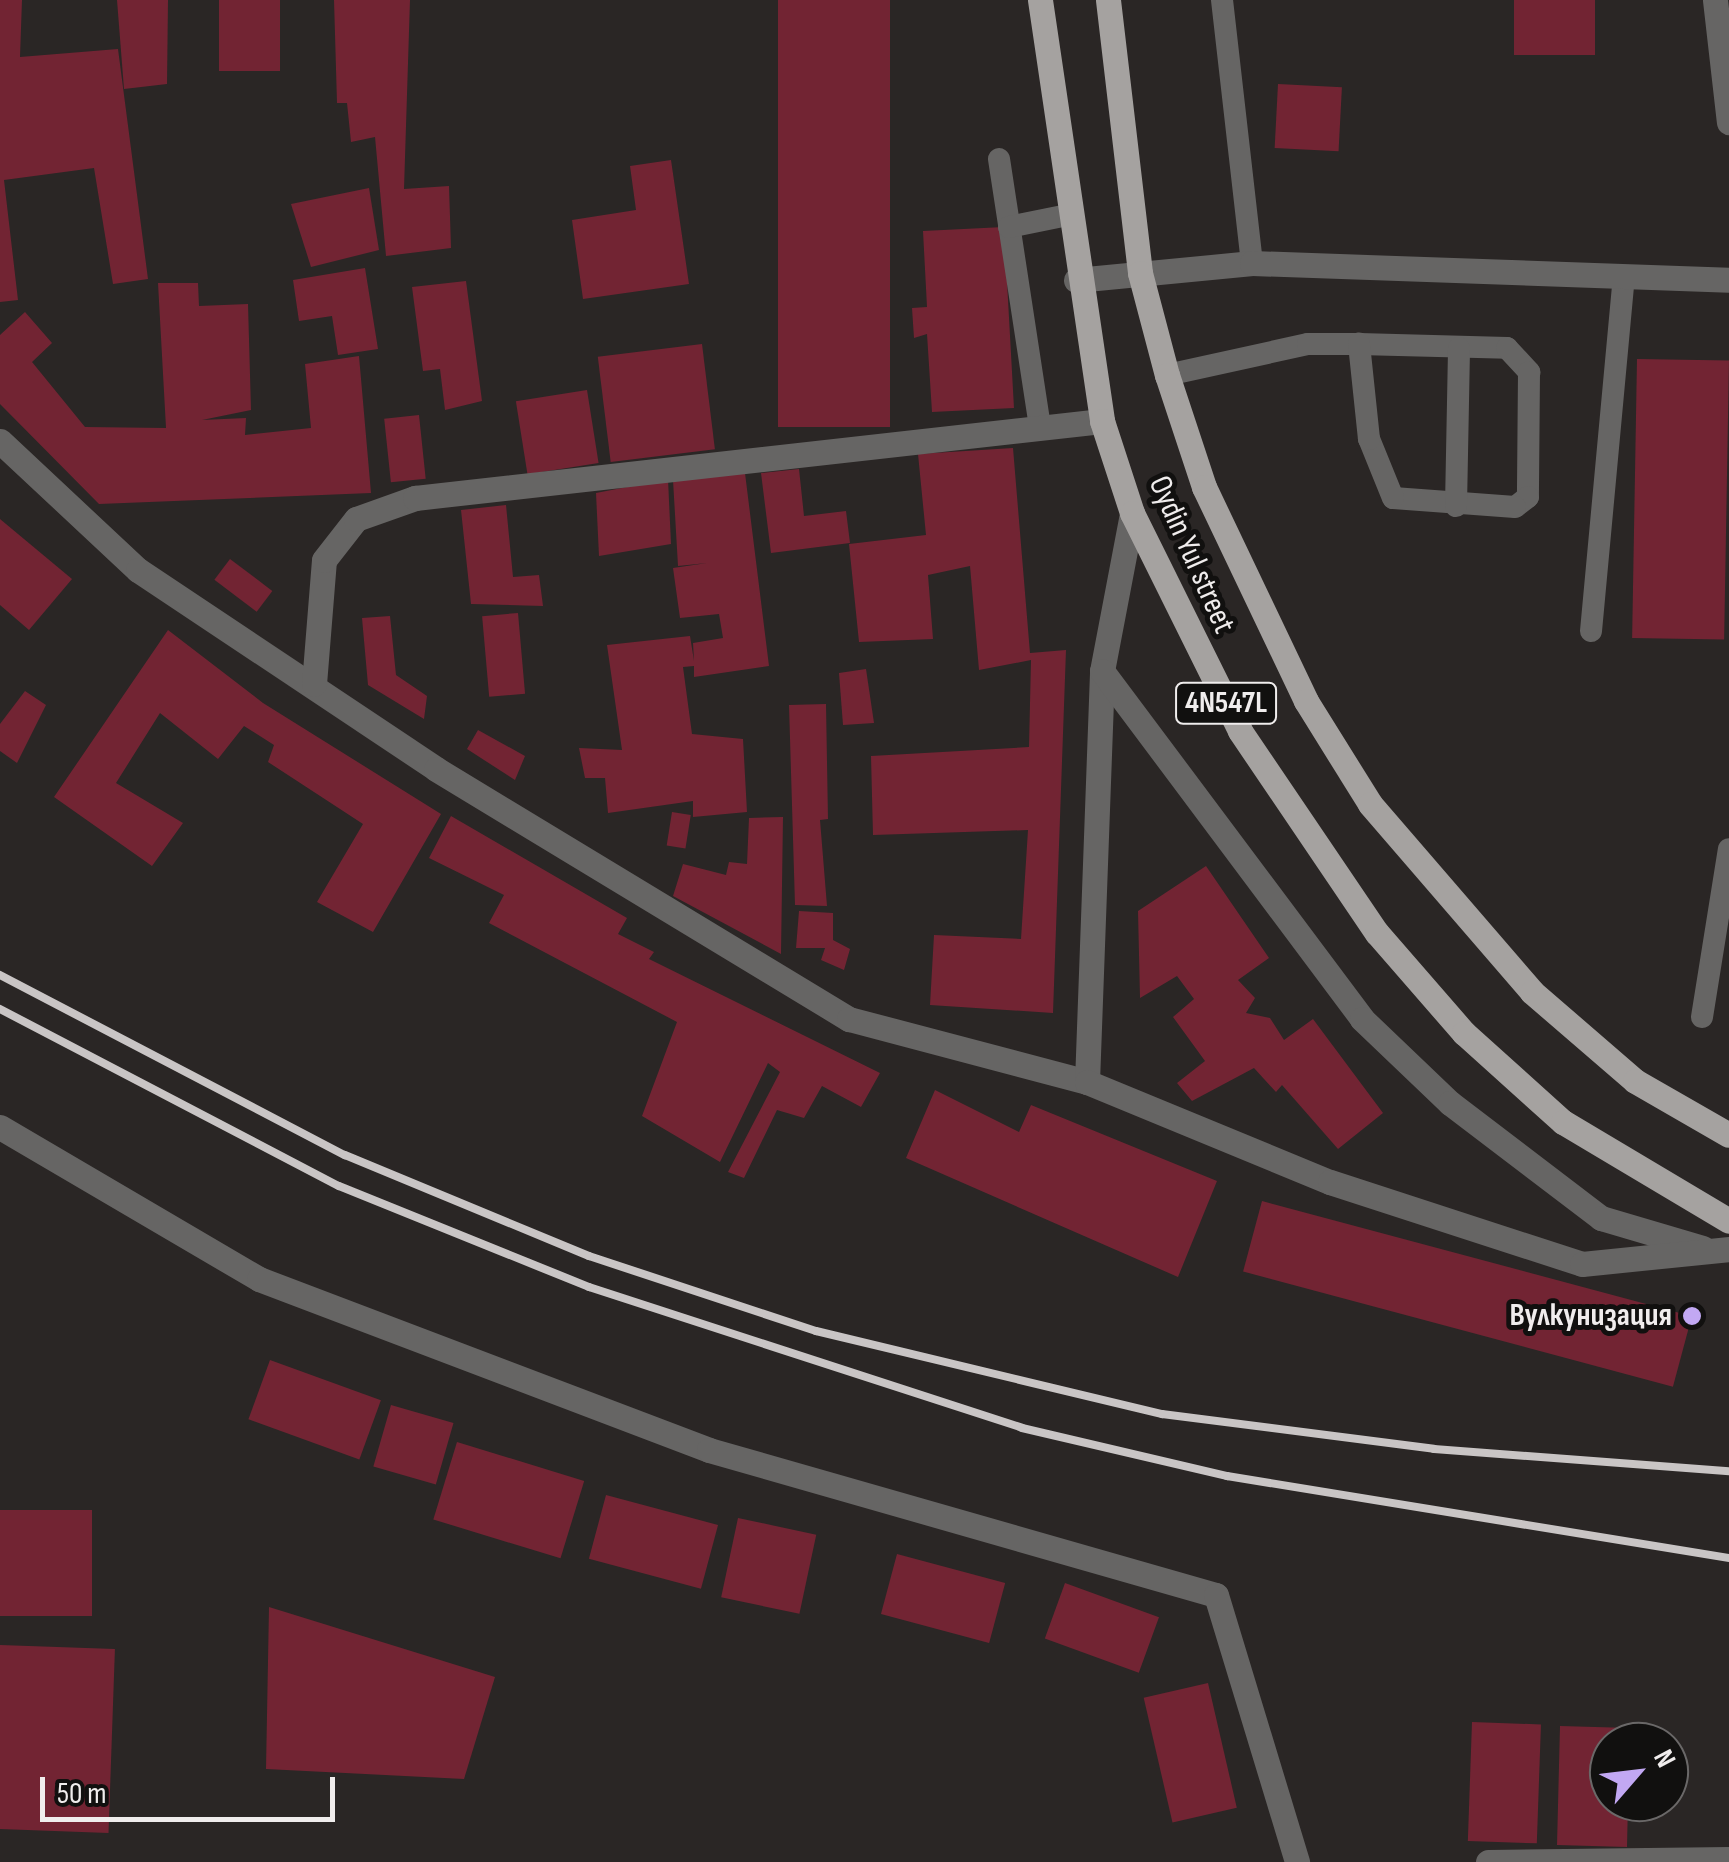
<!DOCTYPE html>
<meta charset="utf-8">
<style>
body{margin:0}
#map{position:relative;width:1729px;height:1862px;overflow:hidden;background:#2a2625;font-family:"Sofia Sans Condensed",sans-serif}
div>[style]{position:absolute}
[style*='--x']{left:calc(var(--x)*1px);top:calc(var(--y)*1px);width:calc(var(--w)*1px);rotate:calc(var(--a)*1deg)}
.building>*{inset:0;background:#722433;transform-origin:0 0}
.service>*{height:22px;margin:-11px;padding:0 11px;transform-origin:11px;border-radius:11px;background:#666564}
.minor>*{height:25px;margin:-12.5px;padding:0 12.5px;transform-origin:12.5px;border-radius:12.5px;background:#666564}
.primary>*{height:25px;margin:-12.5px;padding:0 12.5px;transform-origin:12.5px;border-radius:12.5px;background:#a5a2a0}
.rail>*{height:8px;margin:-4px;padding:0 4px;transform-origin:4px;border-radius:4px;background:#c9c5c5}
.dots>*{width:28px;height:28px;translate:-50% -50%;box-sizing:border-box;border:5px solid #11100f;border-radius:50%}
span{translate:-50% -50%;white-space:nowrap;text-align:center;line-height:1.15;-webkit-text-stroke:10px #11100f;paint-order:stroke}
.shield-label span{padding:2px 8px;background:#11100f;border:2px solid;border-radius:8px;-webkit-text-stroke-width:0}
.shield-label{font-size:30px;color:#f0eded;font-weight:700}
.street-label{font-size:32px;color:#f0eded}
.poi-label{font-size:32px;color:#f0eded;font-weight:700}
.right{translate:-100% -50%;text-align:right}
.north{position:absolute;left:1589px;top:1722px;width:100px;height:100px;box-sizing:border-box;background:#11100f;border:2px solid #6a6868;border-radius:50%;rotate:62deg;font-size:28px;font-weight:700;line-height:40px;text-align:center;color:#f0eded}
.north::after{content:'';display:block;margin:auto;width:35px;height:45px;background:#c2a8f3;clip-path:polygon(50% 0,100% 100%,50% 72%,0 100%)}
.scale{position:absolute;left:40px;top:1777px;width:295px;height:45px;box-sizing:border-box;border:5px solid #f0eded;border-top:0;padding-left:12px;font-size:30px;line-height:35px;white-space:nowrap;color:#f0eded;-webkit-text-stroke:8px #11100f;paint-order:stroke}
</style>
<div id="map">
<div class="building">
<div style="clip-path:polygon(0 0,22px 0,20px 57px,118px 49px,148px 279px,113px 284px,94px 168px,4px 180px,18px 300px,0 302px)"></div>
<div style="clip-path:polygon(117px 0,168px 0,167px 84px,124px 89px)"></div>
<div style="left:219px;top:0;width:61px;height:71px"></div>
<div style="clip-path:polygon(334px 0,410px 0,404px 189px,449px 186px,451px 248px,386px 256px,375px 137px,351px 142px,347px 103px,337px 103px)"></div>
<div style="left:778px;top:0;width:112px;height:427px"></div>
<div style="left:1514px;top:0;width:81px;height:55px"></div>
<div style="left:1278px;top:84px;width:64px;height:64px;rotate:3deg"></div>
<div style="clip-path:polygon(671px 160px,689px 284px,583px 299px,572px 220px,636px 210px,630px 166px)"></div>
<div style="clip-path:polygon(369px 188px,379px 250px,311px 267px,291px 204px)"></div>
<div style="clip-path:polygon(1004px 227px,1014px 408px,932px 412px,927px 334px,914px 338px,912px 308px,927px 307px,923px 231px)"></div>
<div style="clip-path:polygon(365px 268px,378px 349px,338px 355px,332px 316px,299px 321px,293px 280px)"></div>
<div style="clip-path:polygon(466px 281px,482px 401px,445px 410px,440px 369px,423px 371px,412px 287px)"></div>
<div style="clip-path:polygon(158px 283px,198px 283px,199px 306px,248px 304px,251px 410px,202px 420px,246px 418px,245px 435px,311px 428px,305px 364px,359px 356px,371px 493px,99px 504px,0 404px,0 335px,25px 312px,52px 343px,32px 362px,85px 427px,166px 428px)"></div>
<div style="left:702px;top:344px;width:106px;height:105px;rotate:83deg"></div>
<div style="left:1637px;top:359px;width:92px;height:279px;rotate:1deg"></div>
<div style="left:587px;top:390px;width:74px;height:72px;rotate:81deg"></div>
<div style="left:419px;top:415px;width:64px;height:35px;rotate:84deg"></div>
<div style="clip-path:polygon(1013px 448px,1030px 653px,1066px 650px,1053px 1013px,930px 1005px,934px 935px,1021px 939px,1028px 830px,873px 835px,871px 756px,1029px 747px,1031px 660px,979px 670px,970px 566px,928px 575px,933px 639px,859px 642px,849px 544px,926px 535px,918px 454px)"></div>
<div style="clip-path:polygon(799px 469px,804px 516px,846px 511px,850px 543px,771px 553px,761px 473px)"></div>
<div style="clip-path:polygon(745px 473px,769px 666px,694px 677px,694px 666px,683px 667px,692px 734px,743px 739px,747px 812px,693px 817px,693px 801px,608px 813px,605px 778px,585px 778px,579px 748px,622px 750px,607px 645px,690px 636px,694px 661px,693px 643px,723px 638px,719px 614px,680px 618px,673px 568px,707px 563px,678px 566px,673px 480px)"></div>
<div style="clip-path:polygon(668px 479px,671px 544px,599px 556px,596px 493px)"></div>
<div style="clip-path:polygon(506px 505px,513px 577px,539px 575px,543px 606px,471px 604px,461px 510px)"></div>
<div style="clip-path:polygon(0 519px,72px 579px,29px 630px,0 605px)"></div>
<div style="left:230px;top:559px;width:53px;height:26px;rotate:37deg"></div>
<div style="left:518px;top:613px;width:81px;height:36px;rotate:85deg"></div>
<div style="clip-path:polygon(390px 616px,396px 675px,427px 696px,424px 719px,368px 685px,362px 618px)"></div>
<div style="clip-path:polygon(168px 630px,263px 703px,441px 814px,373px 932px,317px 902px,363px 824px,268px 762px,274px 745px,244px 726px,218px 759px,160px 713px,116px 783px,183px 823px,152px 866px,54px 797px)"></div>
<div style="clip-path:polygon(866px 669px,874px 723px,843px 725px,839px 673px)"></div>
<div style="clip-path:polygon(25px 691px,46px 705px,17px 763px,0 751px,0 724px)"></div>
<div style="clip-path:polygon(826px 704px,828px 819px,820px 820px,827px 906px,795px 905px,789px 705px)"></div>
<div style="clip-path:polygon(478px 730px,525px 756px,515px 780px,467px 749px)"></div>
<div style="left:672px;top:812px;width:19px;height:34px;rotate:9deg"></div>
<div style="clip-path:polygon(451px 816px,627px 918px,618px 934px,654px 952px,649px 959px,880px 1073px,861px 1107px,822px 1086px,804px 1118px,777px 1110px,744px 1178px,728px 1172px,780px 1072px,768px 1063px,720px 1162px,642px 1116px,677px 1022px,489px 923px,504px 895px,429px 858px)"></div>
<div style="clip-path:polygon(783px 817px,781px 954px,673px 896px,683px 864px,726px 875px,729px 862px,747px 864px,749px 818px)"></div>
<div style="clip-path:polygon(1206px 866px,1269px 958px,1238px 980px,1255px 998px,1246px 1013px,1270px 1018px,1284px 1040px,1313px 1019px,1383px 1113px,1338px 1149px,1282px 1085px,1276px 1092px,1254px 1068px,1192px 1101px,1177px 1083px,1205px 1061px,1173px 1017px,1194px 999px,1177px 976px,1140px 998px,1138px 911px)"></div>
<div style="clip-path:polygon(799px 911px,833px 913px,833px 940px,850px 949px,844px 970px,821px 960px,825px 948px,796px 948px)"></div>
<div style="clip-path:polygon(935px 1090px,1019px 1132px,1031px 1105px,1217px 1181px,1178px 1277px,906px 1158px)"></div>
<div style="left:1262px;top:1201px;width:445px;height:73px;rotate:15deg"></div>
<div style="left:270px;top:1360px;width:118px;height:63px;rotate:20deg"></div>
<div style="left:391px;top:1405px;width:65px;height:64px;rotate:16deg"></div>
<div style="left:457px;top:1442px;width:133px;height:81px;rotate:17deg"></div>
<div style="left:606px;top:1495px;width:116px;height:66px;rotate:15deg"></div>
<div style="left:0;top:1510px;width:92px;height:106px"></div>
<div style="left:738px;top:1518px;width:80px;height:81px;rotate:12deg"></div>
<div style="left:897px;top:1554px;width:112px;height:62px;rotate:15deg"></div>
<div style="left:1065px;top:1583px;width:100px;height:59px;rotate:20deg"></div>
<div style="clip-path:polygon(269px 1607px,495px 1677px,464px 1779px,266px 1769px)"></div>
<div style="left:0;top:1645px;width:115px;height:184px;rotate:2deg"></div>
<div style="left:1208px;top:1683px;width:128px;height:66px;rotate:77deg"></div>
<div style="left:1472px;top:1722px;width:69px;height:119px;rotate:2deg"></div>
<div style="clip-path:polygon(1560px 1726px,1630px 1728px,1630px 1742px,1609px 1742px,1609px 1802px,1628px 1802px,1627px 1847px,1557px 1845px)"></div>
</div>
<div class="service">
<div style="--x:1222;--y:0;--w:265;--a:83.5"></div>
<div style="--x:999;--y:159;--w:272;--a:81.3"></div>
<div style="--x:1009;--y:227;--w:60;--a:-11.5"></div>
<div style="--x:1167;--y:375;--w:144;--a:-12.4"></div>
<div style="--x:1308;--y:344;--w:51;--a:0"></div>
<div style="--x:1359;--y:344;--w:148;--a:1.5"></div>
<div style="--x:1507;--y:348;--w:33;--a:47"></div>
<div style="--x:1529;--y:372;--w:125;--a:90.5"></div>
<div style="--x:1528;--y:497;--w:16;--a:142"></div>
<div style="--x:1515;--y:507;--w:122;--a:-175.8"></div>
<div style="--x:1393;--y:498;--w:64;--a:-112.1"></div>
<div style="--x:1369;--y:439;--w:96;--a:-96"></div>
<div style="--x:1456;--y:506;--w:158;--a:-88.9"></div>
<div style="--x:1591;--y:631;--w:355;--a:-84.7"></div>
<div style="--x:1702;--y:1017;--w:170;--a:-80.9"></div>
</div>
<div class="minor">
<div style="--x:1715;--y:0;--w:123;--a:83.5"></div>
<div style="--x:1076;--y:280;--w:177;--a:-5.5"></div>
<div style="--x:1252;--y:263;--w:477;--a:2"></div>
<div style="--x:0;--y:441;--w:189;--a:43.1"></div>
<div style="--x:138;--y:570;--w:358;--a:33.7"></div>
<div style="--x:436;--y:769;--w:483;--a:31.2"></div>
<div style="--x:849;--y:1019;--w:246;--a:14.8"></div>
<div style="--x:1087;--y:1082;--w:411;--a:-87.9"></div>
<div style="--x:1102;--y:671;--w:161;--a:-79.2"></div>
<div style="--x:1102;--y:671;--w:434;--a:53.2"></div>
<div style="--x:1362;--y:1019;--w:122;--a:43.7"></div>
<div style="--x:1450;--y:1103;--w:190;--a:37.3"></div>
<div style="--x:1601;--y:1218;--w:106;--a:16.4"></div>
<div style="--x:314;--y:684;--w:124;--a:-85.4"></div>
<div style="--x:324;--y:560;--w:52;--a:-52"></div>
<div style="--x:356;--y:519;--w:63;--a:-19.6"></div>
<div style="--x:415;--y:498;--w:691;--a:-6.4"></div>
<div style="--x:1087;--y:1082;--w:263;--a:22.4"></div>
<div style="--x:1330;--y:1182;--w:265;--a:18"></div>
<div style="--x:1582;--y:1264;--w:148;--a:-5.8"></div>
<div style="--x:0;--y:1127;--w:300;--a:30.4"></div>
<div style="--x:259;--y:1279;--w:481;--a:20.8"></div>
<div style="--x:709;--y:1450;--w:527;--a:15.96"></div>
<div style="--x:1216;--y:1595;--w:279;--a:73.1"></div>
<div style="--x:1488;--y:1862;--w:241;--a:-0.7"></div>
</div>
<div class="primary">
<div style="--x:1040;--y:0;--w:426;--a:81.6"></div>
<div style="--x:1102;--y:421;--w:97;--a:71.9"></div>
<div style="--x:1132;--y:513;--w:243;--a:63.6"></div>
<div style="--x:1240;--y:731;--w:244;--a:55.9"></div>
<div style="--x:1377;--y:933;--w:133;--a:49"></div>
<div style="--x:1464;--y:1033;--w:133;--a:42"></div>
<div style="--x:1563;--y:1122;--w:193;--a:30.8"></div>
<div style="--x:1108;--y:0;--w:275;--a:83.3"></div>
<div style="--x:1140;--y:273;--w:106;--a:75.2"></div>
<div style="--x:1167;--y:375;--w:118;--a:71.7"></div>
<div style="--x:1204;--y:487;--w:237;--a:64.5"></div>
<div style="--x:1306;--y:701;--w:121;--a:58.1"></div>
<div style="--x:1370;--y:804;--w:248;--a:49.2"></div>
<div style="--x:1532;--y:992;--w:136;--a:40.8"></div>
<div style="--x:1635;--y:1081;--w:108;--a:29.9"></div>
</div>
<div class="rail">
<div style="--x:0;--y:975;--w:389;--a:27.6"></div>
<div style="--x:345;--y:1155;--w:264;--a:22.5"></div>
<div style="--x:589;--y:1256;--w:239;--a:18.3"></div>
<div style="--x:816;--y:1331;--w:356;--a:13.5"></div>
<div style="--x:1162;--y:1414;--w:274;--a:7.3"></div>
<div style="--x:1434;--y:1449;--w:296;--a:4.3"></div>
<div style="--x:0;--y:1009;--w:382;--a:27.6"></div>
<div style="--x:339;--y:1186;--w:270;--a:22"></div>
<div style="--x:589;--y:1287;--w:455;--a:18"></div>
<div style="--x:1022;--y:1428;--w:211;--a:13.2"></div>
<div style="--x:1227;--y:1476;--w:509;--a:9.28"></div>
</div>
<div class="dots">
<div style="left:1692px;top:1316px;background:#c2a8f3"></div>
</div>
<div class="shield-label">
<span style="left:1226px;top:703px">4N547L</span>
</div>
<div class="street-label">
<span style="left:1191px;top:555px;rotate:66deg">Oydin Yul street</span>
</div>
<div class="poi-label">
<span class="right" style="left:1672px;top:1316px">Вулкунизация</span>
</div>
<div class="north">N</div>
<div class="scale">50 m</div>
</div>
